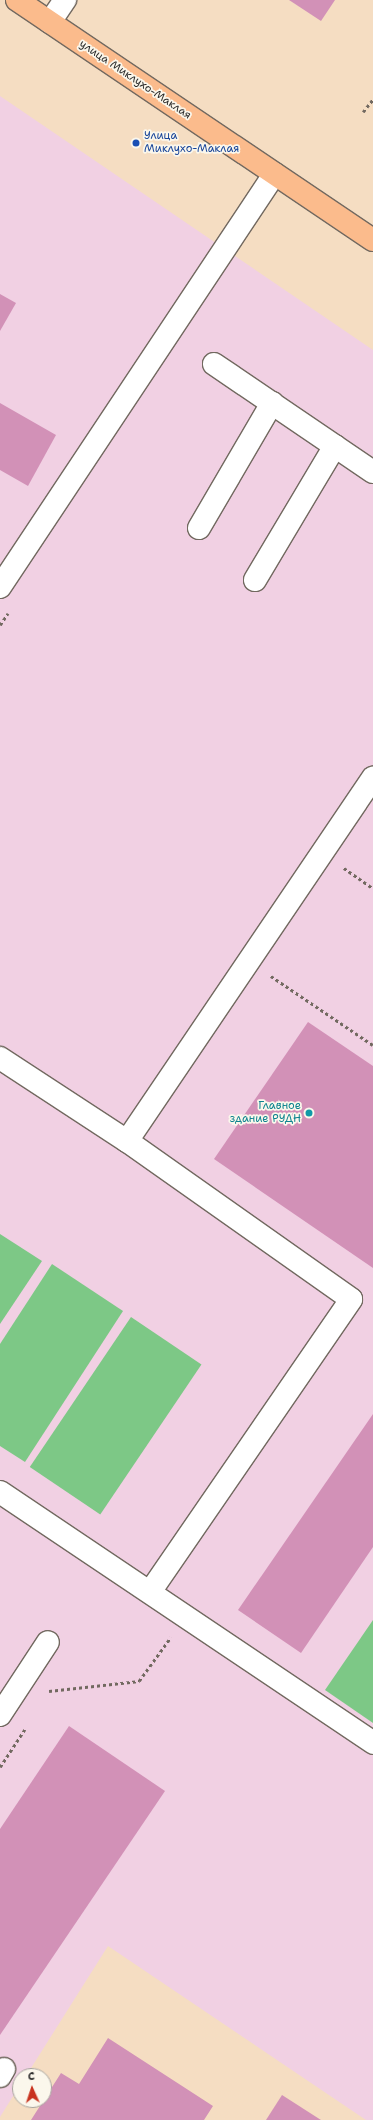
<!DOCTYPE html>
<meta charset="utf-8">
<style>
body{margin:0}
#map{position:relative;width:373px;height:2120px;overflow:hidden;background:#f5ddc2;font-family:"Shantell Sans",sans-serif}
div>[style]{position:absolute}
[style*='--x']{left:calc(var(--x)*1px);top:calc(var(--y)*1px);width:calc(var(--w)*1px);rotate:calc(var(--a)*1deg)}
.built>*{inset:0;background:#f1d0e3}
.green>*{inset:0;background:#7dc886;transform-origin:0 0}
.building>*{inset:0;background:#d291b7}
.path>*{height:2.5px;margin-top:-1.25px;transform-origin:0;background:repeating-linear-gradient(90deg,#726960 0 3px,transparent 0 6px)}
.roads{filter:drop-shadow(1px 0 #726960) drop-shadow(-1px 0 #726960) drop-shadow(0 1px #726960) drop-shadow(0 -1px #726960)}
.minor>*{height:22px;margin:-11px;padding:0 11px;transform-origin:11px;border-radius:11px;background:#fff}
.major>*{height:22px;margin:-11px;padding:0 11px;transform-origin:11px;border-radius:11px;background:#fbbb8c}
.dots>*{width:11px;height:11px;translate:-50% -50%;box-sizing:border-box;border:2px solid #fbf7ec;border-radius:50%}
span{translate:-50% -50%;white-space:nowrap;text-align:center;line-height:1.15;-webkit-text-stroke:3.5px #fbf7ec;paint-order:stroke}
.street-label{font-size:11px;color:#2b2b2b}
.transit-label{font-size:11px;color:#164399}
.left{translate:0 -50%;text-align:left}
.culture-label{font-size:11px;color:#0d838f}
.right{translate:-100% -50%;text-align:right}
.north{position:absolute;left:12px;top:2068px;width:40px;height:40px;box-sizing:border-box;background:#fbf7ec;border:1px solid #a8a59f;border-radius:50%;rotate:357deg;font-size:11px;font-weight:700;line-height:16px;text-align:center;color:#2b2b2b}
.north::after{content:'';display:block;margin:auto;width:14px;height:18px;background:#c8321e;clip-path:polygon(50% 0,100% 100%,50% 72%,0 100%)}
</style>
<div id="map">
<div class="built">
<div style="clip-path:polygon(0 96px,373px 350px,373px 2120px,366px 2120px,108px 1946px,26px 2076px,20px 2076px,20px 2085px,0 2117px)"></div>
</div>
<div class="green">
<div style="clip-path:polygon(0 1234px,42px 1261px,0 1324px)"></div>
<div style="clip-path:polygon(52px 1264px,123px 1311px,25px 1462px,0 1446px,0 1344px)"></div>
<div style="left:131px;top:1317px;width:85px;height:181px;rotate:34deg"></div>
<div style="clip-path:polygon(373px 1620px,373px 1723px,325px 1690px)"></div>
</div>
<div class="building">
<div style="clip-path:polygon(289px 0,335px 0,321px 21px)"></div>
<div style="clip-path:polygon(0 294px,16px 303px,0 331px)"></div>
<div style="clip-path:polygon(0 403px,56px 435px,28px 486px,0 470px)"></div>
<div style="clip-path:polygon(308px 1022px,373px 1066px,373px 1268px,214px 1159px)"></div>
<div style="clip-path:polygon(373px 1414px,373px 1547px,301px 1653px,238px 1610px)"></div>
<div style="clip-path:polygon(69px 1726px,165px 1791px,0 2035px,0 1829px)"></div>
<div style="clip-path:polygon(108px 2038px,213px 2106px,204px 2120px,31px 2120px,61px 2073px,79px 2084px)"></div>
<div style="clip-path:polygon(282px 2095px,321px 2120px,266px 2120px)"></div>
</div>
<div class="path">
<div style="--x:363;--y:112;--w:16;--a:-52"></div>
<div style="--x:0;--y:625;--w:14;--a:-56"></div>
<div style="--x:344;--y:868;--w:35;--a:35"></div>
<div style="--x:271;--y:976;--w:123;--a:34.1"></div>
<div style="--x:49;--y:1691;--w:91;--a:-6.3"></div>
<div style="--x:139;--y:1681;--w:54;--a:-54"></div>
<div style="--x:0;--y:1767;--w:45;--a:-56.7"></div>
</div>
<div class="roads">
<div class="minor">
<div style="--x:50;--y:22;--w:27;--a:-56"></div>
<div style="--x:214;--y:364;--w:192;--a:34.2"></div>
<div style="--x:199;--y:528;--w:145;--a:-59.7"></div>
<div style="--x:255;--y:580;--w:156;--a:-59.2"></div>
<div style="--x:0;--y:587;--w:496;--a:-56.4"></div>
<div style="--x:0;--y:1058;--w:152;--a:33.2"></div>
<div style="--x:0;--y:1492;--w:450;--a:33.9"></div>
<div style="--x:150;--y:1592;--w:355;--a:-55.5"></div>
<div style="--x:351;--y:1299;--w:274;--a:-144.8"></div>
<div style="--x:127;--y:1141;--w:439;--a:-55.9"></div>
<div style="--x:0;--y:1715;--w:87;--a:-56.7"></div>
<div style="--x:0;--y:2076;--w:8;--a:-60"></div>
</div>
<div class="major">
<div style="--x:17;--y:0;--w:429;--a:34"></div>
</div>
</div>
<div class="dots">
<div style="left:136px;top:143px;background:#1a4fb4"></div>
<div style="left:309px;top:1113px;background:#0f9aa8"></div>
</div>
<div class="street-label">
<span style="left:135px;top:80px;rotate:34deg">улица Миклухо-Маклая</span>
</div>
<div class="transit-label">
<span class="left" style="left:144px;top:143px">Улица<br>Миклухо-Маклая</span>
</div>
<div class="culture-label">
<span class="right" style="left:301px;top:1113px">Главное<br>здание РУДН</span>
</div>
<div class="north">С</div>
</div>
